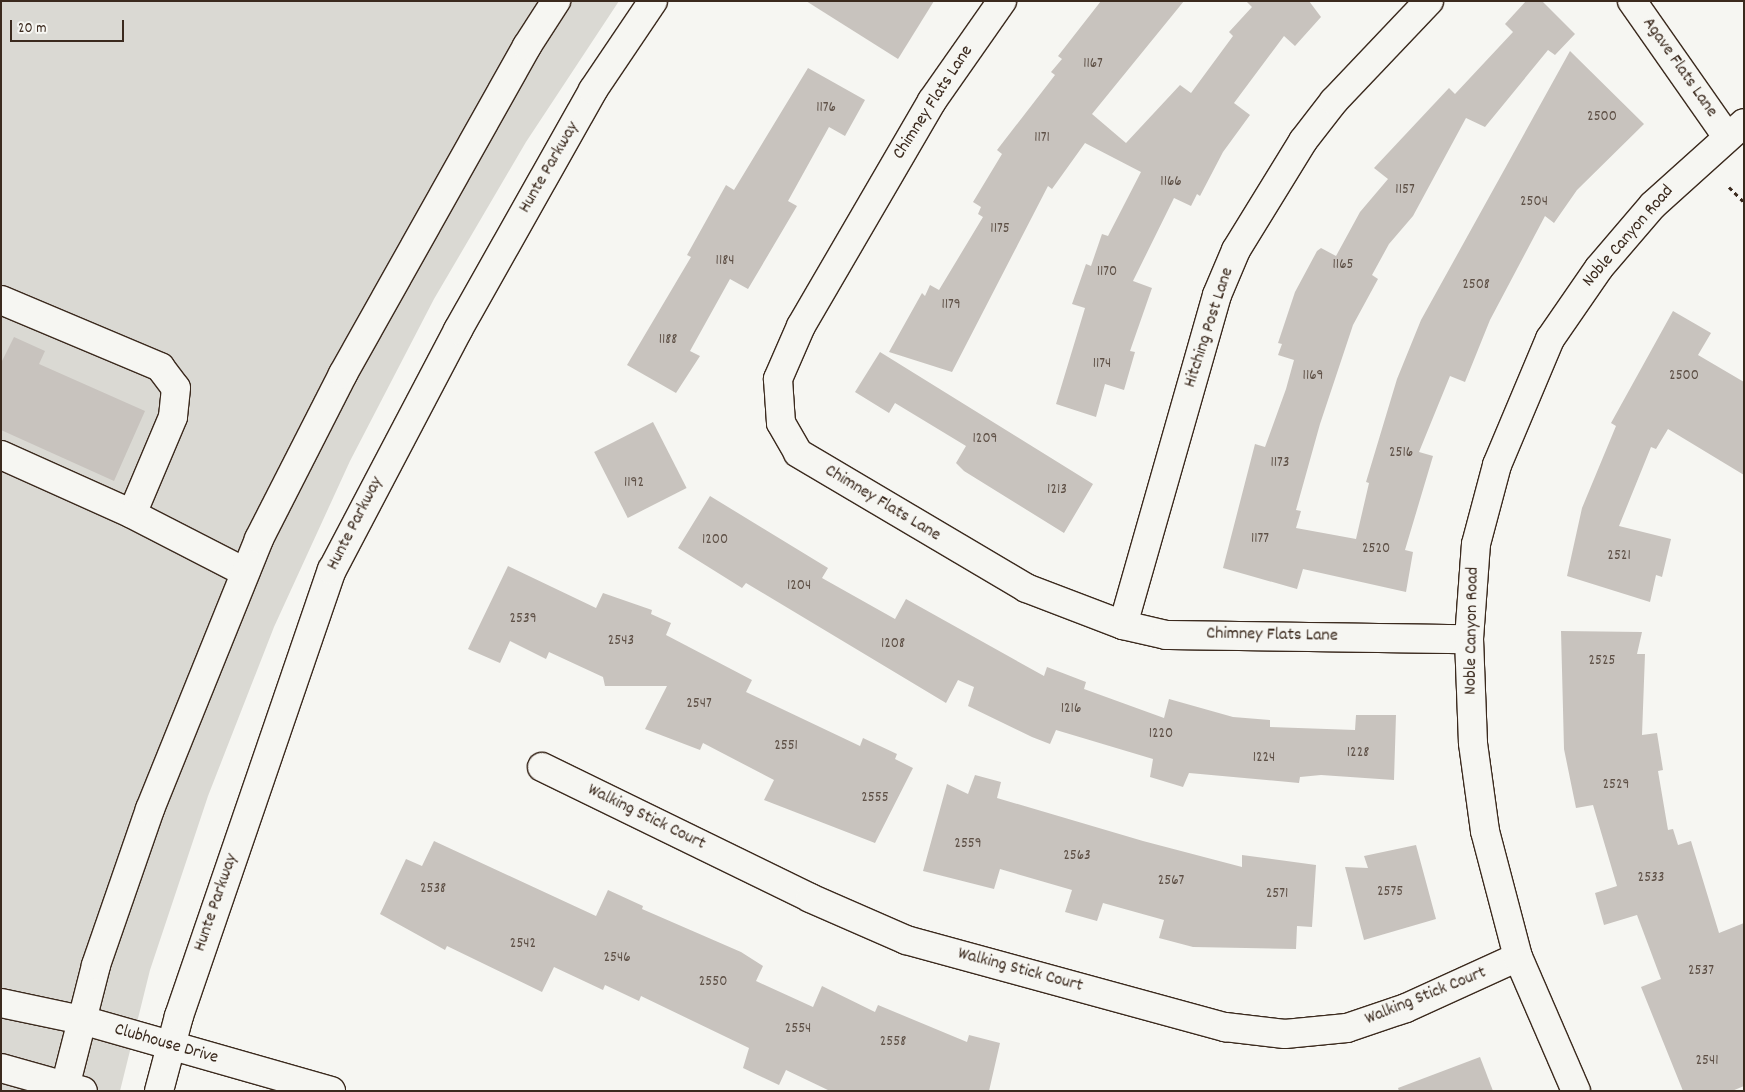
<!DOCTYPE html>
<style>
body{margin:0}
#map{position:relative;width:1745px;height:1092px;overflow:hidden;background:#f6f6f2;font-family:Dekko,sans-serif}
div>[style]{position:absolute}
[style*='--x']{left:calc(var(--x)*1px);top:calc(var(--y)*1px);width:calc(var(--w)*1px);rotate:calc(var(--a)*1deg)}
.green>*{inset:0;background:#dad9d3}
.building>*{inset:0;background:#c8c3be;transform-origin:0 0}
.path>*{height:3px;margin-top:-1.5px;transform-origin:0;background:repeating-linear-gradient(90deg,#3b2a1e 0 4px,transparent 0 8px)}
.roads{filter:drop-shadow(1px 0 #3b2a1e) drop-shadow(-1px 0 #3b2a1e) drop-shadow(0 1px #3b2a1e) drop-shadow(0 -1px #3b2a1e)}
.minor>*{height:28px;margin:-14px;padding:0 14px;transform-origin:14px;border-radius:14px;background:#f6f6f2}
.major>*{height:28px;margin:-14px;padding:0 14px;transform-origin:14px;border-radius:14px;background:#f6f6f2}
span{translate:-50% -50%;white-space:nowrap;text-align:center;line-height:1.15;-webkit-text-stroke:4.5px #f6f6f2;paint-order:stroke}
.number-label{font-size:15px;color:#5e5046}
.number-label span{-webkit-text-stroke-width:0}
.street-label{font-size:18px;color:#3b2a1e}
.frame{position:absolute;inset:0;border:2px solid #3b2a1e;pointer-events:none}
.scale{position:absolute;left:10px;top:20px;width:114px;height:22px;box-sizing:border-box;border:2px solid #3b2a1e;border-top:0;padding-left:6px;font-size:15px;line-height:18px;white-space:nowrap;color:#3b2a1e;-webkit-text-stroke:4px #f6f6f2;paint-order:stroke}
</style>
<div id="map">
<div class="green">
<div style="clip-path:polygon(1px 1px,619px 1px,526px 142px,434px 299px,350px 461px,274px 627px,208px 796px,150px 970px,120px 1091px,1px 1091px)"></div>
</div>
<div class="building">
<div style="clip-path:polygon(806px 1px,934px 1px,898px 59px)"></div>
<div style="clip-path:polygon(1101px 1px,1184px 1px,1092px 114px,1126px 143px,1180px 85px,1191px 93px,1233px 36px,1229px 32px,1252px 7px,1246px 1px,1309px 1px,1321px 17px,1295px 46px,1284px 36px,1234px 103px,1250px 115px,1223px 152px,1200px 196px,1197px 194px,1191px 206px,1174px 198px,1133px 281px,1152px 288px,1130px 351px,1135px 352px,1124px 390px,1105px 384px,1096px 417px,1056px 404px,1085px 308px,1072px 304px,1086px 264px,1091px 266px,1102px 234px,1108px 236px,1141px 172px,1085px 143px,1052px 189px,1048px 186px,952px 372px,889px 352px,922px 293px,925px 296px,930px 285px,939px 290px,983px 217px,978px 214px,981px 207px,973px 202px,1002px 154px,997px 150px,1055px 75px,1051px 72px,1062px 59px,1058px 56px)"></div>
<div style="clip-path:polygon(1526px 1px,1542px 1px,1575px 34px,1555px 55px,1548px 50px,1485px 127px,1466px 118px,1413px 216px,1389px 244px,1372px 275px,1378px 279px,1353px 325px,1320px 424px,1296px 510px,1301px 511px,1296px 528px,1356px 539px,1369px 483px,1366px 482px,1397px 379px,1421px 320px,1570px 51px,1644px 124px,1577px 190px,1554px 223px,1545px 216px,1490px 320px,1465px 382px,1450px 376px,1419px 452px,1433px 456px,1405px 550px,1413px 552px,1406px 592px,1303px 569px,1297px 589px,1223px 568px,1255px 444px,1265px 447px,1286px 389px,1294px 360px,1278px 355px,1282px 344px,1278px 343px,1295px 292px,1317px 251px,1321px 248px,1336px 256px,1360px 212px,1388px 179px,1374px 168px,1449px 88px,1455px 94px,1513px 32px,1505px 24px)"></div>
<div style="clip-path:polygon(808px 68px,865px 100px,845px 136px,829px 127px,788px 201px,797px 206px,748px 289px,730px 279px,690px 351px,700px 356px,676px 393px,627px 365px,691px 257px,687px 255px,726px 185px,734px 190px)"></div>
<div style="clip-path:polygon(1673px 311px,1711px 333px,1698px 355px,1744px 382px,1744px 475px,1668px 429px,1656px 449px,1651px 447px,1619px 526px,1671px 539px,1662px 577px,1656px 575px,1650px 602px,1567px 576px,1582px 508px,1616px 426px,1611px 423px)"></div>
<div style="clip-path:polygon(14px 337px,45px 351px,39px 364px,145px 411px,114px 481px,1px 430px,1px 363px)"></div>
<div style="clip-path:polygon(880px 352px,1093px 484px,1064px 533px,964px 471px,956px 463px,966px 446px,895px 403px,889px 413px,855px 392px)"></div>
<div style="left:653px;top:422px;width:74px;height:66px;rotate:63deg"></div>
<div style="clip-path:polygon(710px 496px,828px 568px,822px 578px,895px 619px,906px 599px,1044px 676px,1047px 667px,1086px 682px,1084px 689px,1164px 718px,1169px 699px,1233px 717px,1270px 720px,1270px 727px,1355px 730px,1356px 715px,1396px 715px,1394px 780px,1321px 775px,1300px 777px,1299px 783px,1189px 773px,1183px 787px,1150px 777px,1153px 759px,1056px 730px,1050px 744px,1032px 737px,968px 706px,974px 687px,958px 680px,946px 703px,746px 583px,742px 588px,678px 548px)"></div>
<div style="clip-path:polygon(508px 566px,596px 608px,603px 593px,652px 610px,651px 614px,671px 623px,666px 635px,752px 680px,746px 692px,860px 746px,863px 738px,897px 754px,895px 759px,913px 768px,875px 843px,764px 800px,774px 780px,703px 743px,700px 750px,645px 729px,667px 686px,605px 686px,603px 677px,549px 652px,546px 659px,510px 641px,500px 663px,468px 649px)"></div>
<div style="clip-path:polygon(1561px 631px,1642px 632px,1637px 654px,1645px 654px,1642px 735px,1657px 733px,1663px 770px,1658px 771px,1668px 830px,1673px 829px,1678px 845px,1691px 841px,1719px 933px,1744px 923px,1744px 1086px,1732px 1091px,1683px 1091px,1641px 987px,1661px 979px,1637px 915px,1604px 925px,1595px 893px,1617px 886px,1593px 805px,1576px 808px,1564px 749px)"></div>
<div style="clip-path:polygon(975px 775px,1001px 782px,997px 798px,1143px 841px,1242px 867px,1242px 855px,1316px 865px,1312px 927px,1297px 926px,1296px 949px,1193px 947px,1159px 938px,1164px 920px,1103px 903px,1097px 921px,1065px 912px,1072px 890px,1000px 869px,994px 889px,923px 871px,947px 784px,968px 794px)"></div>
<div style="clip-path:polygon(434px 841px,596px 916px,608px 890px,643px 906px,642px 909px,741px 952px,763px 966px,756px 981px,813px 1007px,822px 986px,875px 1012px,878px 1005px,967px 1042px,969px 1035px,1000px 1043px,989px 1091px,830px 1091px,786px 1070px,779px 1085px,743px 1068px,749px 1048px,641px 996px,639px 1001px,605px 985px,603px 990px,554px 967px,542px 992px,447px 946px,445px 950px,380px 914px,406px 859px,422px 866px)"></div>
<div style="clip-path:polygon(1416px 845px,1436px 919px,1364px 940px,1345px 867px,1368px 868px,1364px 856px)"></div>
<div style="clip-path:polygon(1480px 1057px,1493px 1091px,1399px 1091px,1398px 1088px)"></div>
</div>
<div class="path">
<div style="--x:1729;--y:187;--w:21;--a:45"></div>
</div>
<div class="roads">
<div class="minor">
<div style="--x:1002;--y:1;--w:122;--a:125"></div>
<div style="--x:932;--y:101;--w:260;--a:120.2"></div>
<div style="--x:801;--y:326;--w:58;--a:113.5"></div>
<div style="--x:778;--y:379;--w:44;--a:86.1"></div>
<div style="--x:781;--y:423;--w:34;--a:60"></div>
<div style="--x:798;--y:453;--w:265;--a:30.6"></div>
<div style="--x:1026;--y:588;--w:104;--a:20.9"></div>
<div style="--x:1123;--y:625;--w:44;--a:13.1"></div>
<div style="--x:1166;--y:635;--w:303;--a:0.8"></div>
<div style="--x:1632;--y:1;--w:164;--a:55"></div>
<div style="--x:1;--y:300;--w:173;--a:22.8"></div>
<div style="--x:160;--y:367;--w:26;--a:53"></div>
<div style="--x:176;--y:388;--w:29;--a:96"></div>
<div style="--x:173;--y:417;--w:105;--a:112.9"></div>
<div style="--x:1;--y:455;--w:144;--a:24.2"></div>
<div style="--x:132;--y:514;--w:127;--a:27.2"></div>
<div style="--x:1123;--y:625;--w:343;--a:-74.1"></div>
<div style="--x:1217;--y:295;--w:49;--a:-67.1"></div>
<div style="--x:1236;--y:250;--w:128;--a:-58.4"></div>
<div style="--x:1303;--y:141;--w:51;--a:-52.2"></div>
<div style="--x:1334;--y:101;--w:138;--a:-46.5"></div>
<div style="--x:542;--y:767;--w:298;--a:26"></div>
<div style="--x:810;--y:898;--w:105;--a:23.6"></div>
<div style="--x:906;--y:940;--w:331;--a:15.3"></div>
<div style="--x:1225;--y:1027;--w:60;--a:6.7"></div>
<div style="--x:1285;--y:1034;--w:62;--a:-5.5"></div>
<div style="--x:1347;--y:1028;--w:62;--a:-18.7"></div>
<div style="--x:1406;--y:1008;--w:123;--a:-24.5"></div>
<div style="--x:1;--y:1003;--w:83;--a:11.9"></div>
<div style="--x:82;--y:1020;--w:259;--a:15.9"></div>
<div style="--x:1;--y:1068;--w:85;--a:15.7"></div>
<div style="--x:1576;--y:1091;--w:146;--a:-113.4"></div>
<div style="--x:1518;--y:957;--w:130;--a:-104.7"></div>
<div style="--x:1485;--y:831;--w:89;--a:-97.8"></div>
<div style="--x:1473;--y:743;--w:104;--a:-92.2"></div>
<div style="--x:1469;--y:639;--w:95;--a:-85.8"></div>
<div style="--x:1476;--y:544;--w:82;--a:-75.1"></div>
<div style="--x:1497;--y:465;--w:137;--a:-67.2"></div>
<div style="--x:1550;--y:339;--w:86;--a:-55.4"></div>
<div style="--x:1599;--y:268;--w:83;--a:-49.4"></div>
<div style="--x:1653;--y:205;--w:122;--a:-42"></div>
</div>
<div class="major">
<div style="--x:64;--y:1091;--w:130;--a:-75.7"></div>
<div style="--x:96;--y:965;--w:165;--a:-70.9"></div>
<div style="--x:150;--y:809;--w:291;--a:-68"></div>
<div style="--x:259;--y:539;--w:185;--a:-63"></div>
<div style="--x:343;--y:374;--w:376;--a:-60.7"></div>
<div style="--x:527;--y:46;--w:54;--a:-57.2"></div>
<div style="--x:159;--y:1091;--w:78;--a:-75.1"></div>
<div style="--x:179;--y:1016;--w:472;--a:-71.1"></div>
<div style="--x:332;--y:570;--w:271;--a:-62.3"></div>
<div style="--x:458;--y:330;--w:275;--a:-60.6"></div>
<div style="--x:593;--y:90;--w:107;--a:-56"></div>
</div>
</div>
<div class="number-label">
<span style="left:1093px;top:65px">1167</span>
<span style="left:826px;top:109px">1176</span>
<span style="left:1602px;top:118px">2500</span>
<span style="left:1042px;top:139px">1171</span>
<span style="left:1171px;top:183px">1166</span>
<span style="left:1405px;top:191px">1157</span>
<span style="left:1534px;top:203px">2504</span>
<span style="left:1000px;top:230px">1175</span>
<span style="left:725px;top:262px">1184</span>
<span style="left:1343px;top:266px">1165</span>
<span style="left:1107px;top:273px">1170</span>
<span style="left:1476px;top:286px">2508</span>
<span style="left:951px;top:306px">1179</span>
<span style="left:668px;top:341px">1188</span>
<span style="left:1102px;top:365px">1174</span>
<span style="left:1313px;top:377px">1169</span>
<span style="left:1684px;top:377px">2500</span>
<span style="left:985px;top:440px">1209</span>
<span style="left:1401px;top:454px">2516</span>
<span style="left:1280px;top:464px">1173</span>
<span style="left:634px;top:484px">1192</span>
<span style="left:1057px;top:491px">1213</span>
<span style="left:1260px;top:540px">1177</span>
<span style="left:715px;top:541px">1200</span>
<span style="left:1376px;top:550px">2520</span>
<span style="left:1619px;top:557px">2521</span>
<span style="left:799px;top:587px">1204</span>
<span style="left:523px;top:620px">2539</span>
<span style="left:621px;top:642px">2543</span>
<span style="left:893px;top:645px">1208</span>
<span style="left:1602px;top:662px">2525</span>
<span style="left:699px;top:705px">2547</span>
<span style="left:1071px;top:710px">1216</span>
<span style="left:1161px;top:735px">1220</span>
<span style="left:786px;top:747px">2551</span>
<span style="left:1358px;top:754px">1228</span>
<span style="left:1264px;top:759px">1224</span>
<span style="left:1616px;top:786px">2529</span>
<span style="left:875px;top:799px">2555</span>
<span style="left:968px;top:845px">2559</span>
<span style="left:1077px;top:857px">2563</span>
<span style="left:1651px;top:879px">2533</span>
<span style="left:1171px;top:882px">2567</span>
<span style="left:433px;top:890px">2538</span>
<span style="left:1390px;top:893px">2575</span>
<span style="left:1277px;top:895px">2571</span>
<span style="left:523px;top:945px">2542</span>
<span style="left:617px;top:959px">2546</span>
<span style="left:1701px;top:972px">2537</span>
<span style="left:713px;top:983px">2550</span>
<span style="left:798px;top:1030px">2554</span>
<span style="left:893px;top:1043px">2558</span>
<span style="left:1707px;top:1062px">2541</span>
</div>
<div class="street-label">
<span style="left:1679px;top:68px;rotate:55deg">Agave Flats Lane</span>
<span style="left:934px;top:103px;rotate:-57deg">Chimney Flats Lane</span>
<span style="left:550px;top:168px;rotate:-60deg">Hunte Parkway</span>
<span style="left:1629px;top:237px;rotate:-49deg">Noble Canyon Road</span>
<span style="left:1210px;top:328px;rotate:-72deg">Hitching Post Lane</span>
<span style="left:882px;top:504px;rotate:31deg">Chimney Flats Lane</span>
<span style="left:356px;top:524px;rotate:-63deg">Hunte Parkway</span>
<span style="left:1473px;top:631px;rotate:-89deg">Noble Canyon Road</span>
<span style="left:1272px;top:636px;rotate:1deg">Chimney Flats Lane</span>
<span style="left:646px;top:818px;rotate:26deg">Walking Stick Court</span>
<span style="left:217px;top:903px;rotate:-71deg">Hunte Parkway</span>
<span style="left:1020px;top:971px;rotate:15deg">Walking Stick Court</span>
<span style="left:1426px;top:997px;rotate:-22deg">Walking Stick Court</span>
<span style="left:166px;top:1045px;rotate:16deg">Clubhouse Drive</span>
</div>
<div class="frame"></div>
<div class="scale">20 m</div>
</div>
